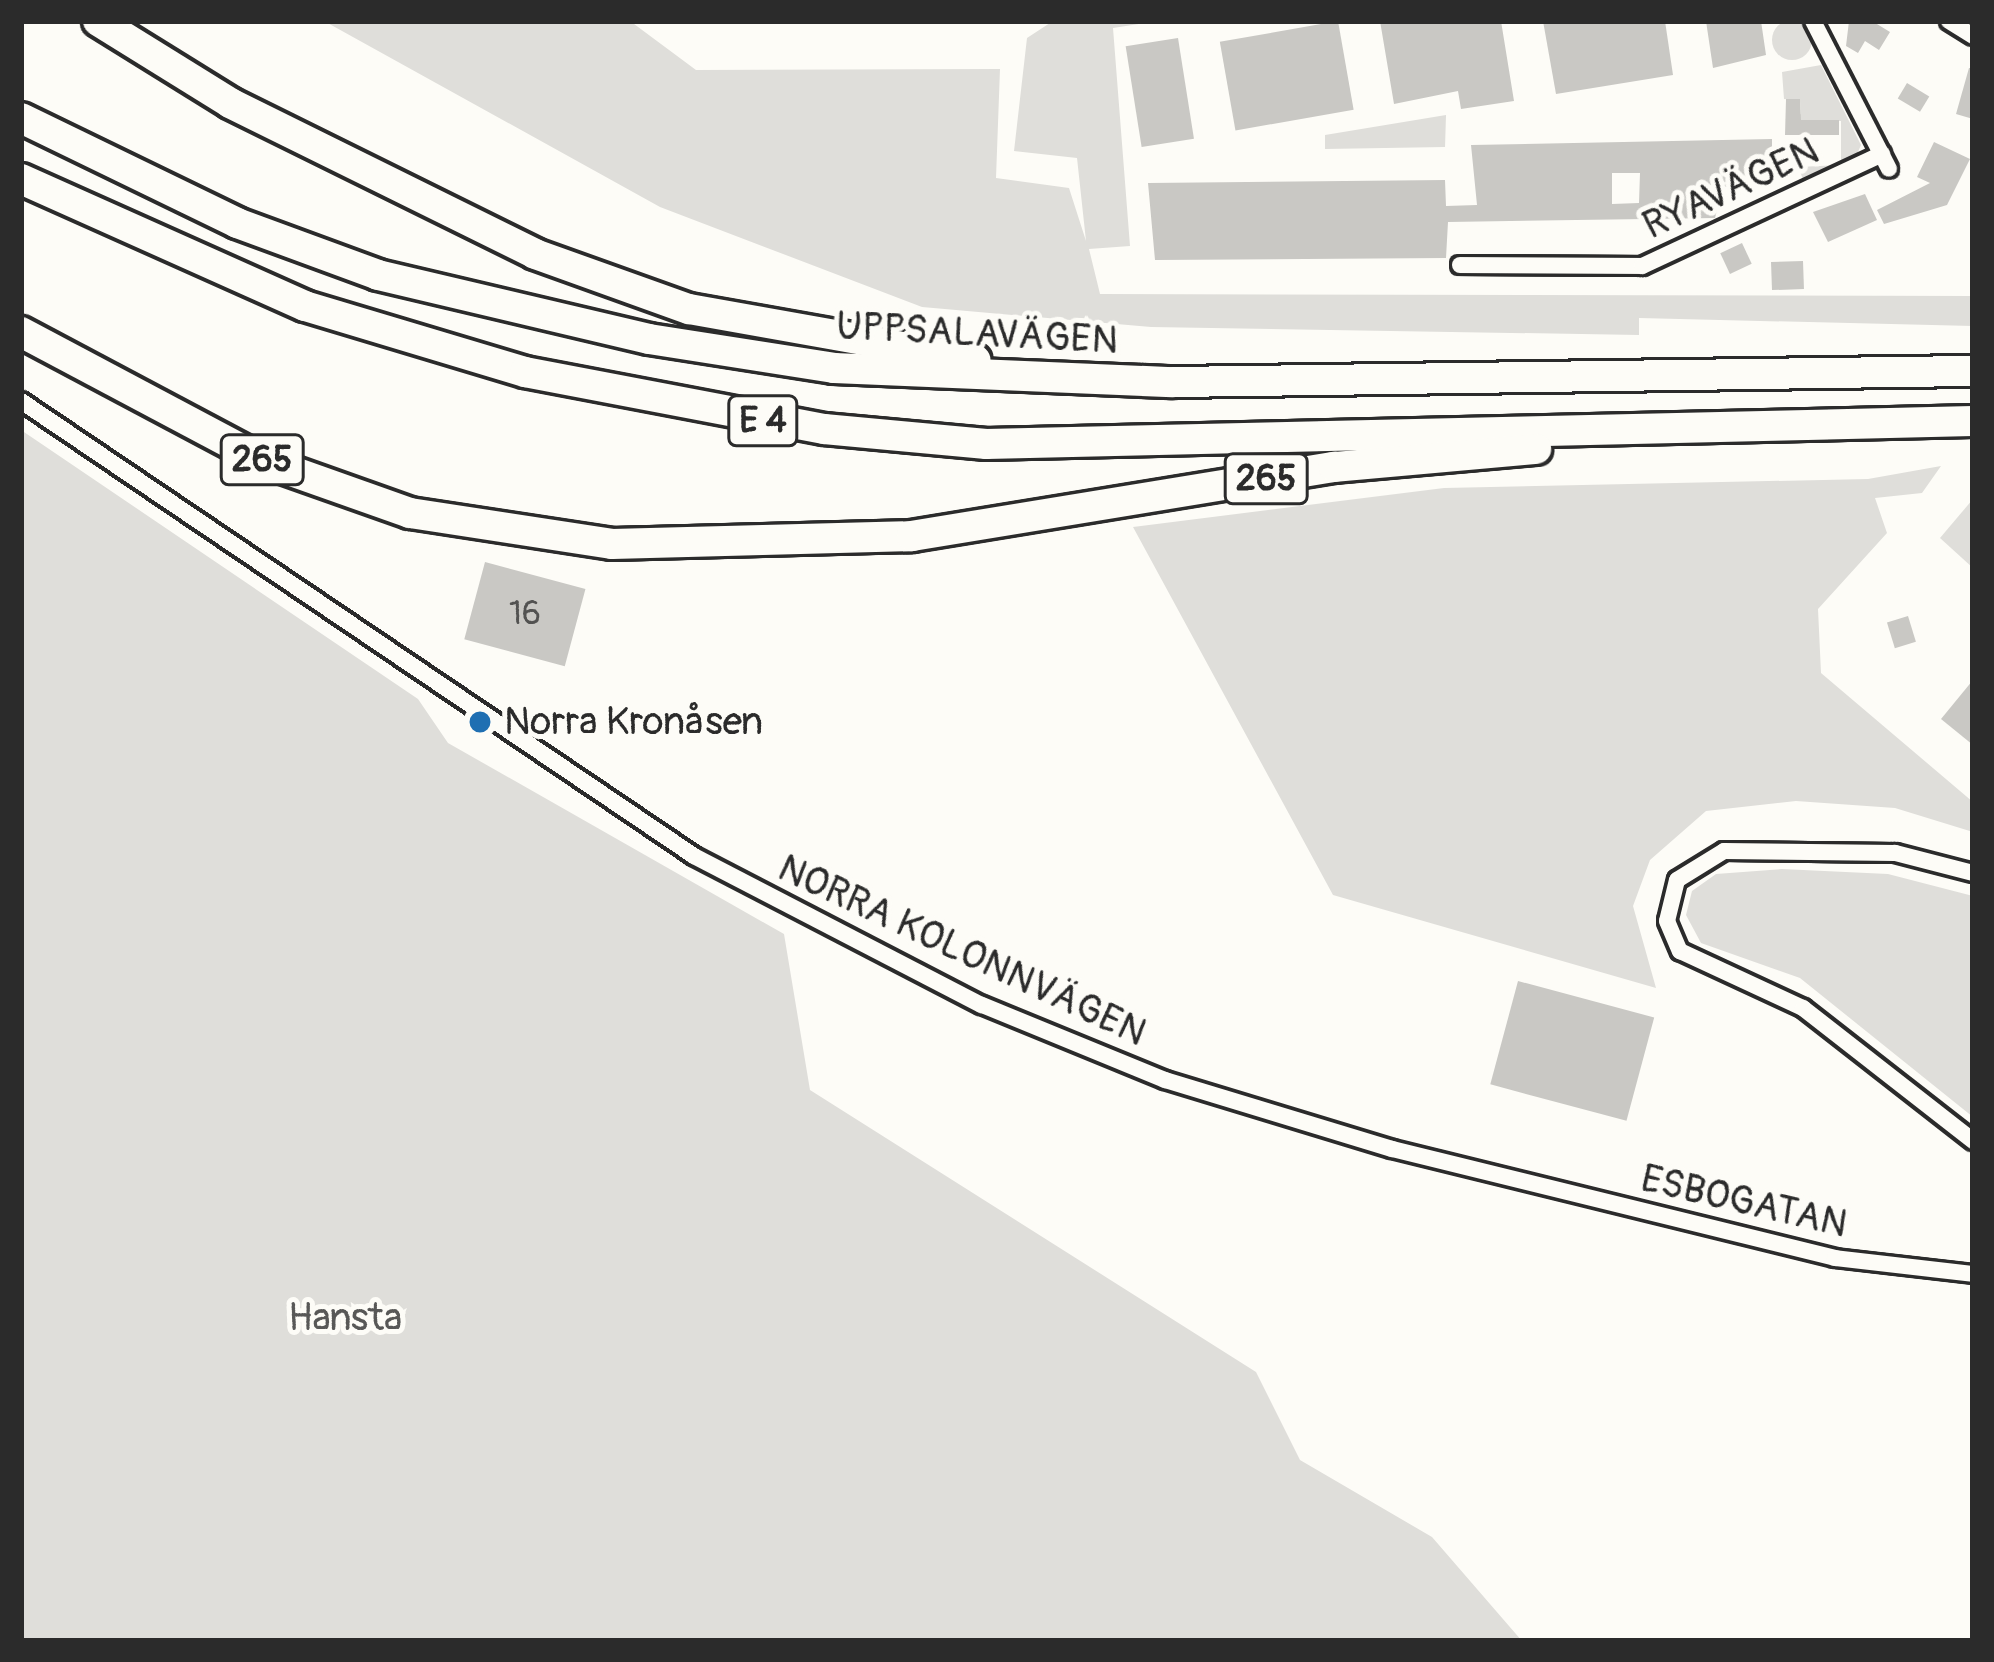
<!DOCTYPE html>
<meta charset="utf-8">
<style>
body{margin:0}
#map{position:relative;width:1994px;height:1662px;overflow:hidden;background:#fdfcf7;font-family:Pangolin,sans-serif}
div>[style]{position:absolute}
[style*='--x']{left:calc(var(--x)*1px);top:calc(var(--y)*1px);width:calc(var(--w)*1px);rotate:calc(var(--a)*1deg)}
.green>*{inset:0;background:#dfdeda}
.round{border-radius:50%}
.building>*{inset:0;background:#c9c8c4;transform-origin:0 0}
.roads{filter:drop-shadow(3px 0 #2b2b2b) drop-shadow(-3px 0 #2b2b2b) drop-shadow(0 3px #2b2b2b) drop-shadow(0 -3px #2b2b2b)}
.minor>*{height:16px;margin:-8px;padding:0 8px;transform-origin:8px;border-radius:8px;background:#fdfcf7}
.motorway>*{height:30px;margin:-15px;padding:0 15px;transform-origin:15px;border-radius:15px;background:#fdfcf7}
.dots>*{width:33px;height:33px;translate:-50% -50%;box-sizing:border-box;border:6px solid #fdfcf7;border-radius:50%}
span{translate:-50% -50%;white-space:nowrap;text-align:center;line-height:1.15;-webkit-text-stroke:10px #fdfcf7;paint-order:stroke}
.number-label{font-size:33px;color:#525251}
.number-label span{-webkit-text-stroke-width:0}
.shield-label span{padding:3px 9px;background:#fdfcf7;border:3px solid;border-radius:9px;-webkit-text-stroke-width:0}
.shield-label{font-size:36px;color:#2b2b2b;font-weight:700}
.street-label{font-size:39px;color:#2b2b2b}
.poi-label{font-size:39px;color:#2b2b2b}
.left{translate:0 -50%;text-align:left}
.park-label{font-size:39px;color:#585857}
.frame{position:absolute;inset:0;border:24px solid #2b2b2b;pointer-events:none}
</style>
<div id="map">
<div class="green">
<div class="round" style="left:1772px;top:20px;width:40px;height:40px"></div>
<div style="clip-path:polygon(324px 21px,630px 21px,696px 70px,1000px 69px,996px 178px,1069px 188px,1086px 241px,1077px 158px,1014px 151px,1027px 38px,1053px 21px,1158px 21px,1113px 28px,1130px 246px,1089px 249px,1100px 294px,1973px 296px,1973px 326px,1639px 318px,1639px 335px,1151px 327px,922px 307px,660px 207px)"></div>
<div style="clip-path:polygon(1821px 65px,1861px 145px,1854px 161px,1805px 184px,1798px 167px,1841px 165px,1841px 121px,1785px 120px,1801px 114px,1800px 100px,1784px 99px,1782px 72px)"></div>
<div style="clip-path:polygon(1446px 115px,1445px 147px,1325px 149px,1325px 135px)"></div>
<div style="clip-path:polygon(21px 430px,418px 699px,448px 743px,784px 934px,810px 1090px,1256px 1372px,1300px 1460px,1432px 1537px,1522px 1641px,21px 1641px)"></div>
<div style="clip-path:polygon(1941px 466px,1922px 493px,1875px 498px,1887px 533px,1818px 609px,1821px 673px,1973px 802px,1973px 832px,1895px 808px,1796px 801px,1706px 811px,1650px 860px,1633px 906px,1656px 988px,1333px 895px,1133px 527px,1444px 488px,1868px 479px)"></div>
<div style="clip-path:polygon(1973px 499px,1973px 568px,1940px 538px)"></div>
<div style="clip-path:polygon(1782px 869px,1888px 874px,1973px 896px,1973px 1117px,1800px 978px,1701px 943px,1686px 915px,1692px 891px,1716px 874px)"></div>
</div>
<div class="building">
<div style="left:1338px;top:21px;width:90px;height:120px;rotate:80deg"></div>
<div style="clip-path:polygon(1380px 21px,1501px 21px,1514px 101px,1461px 109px,1458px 91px,1394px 104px)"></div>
<div style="clip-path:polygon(1543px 21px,1665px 21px,1673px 75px,1556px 94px)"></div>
<div style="clip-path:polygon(1706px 21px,1761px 21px,1766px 55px,1713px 68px)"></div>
<div style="clip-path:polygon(1849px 21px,1872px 21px,1890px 32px,1879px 50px,1865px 41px,1858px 53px,1846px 46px)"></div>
<div style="left:1178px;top:38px;width:102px;height:53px;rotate:81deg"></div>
<div style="clip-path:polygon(1969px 68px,1973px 68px,1973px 119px,1956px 114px)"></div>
<div style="left:1907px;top:83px;width:26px;height:18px;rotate:31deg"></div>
<div style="clip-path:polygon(1786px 99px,1800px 99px,1801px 120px,1839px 120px,1839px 135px,1785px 135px)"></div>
<div style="clip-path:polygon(evenodd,1772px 139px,1772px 187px,1723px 187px,1715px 218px,1448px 222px,1446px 258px,1155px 260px,1148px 183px,1445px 180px,1446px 206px,1477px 205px,1471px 145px,1772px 139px,1612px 173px,1640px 173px,1639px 203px,1612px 204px,1612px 173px)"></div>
<div style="clip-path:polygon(1934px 142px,1970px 159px,1947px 205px,1884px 224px,1877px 210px,1930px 183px,1917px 177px)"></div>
<div style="clip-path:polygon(1865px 194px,1877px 220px,1828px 242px,1813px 212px)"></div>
<div style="left:1742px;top:243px;width:23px;height:24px;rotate:65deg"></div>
<div style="left:1803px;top:261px;width:28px;height:32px;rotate:88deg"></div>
<div style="left:485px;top:562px;width:104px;height:80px;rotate:15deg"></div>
<div style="left:1908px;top:616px;width:27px;height:22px;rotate:73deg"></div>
<div style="clip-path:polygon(1973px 680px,1973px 745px,1941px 719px)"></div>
<div style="left:1518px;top:981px;width:141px;height:107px;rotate:15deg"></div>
</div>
<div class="roads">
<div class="minor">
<div style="--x:1813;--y:21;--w:166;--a:62.8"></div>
<div style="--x:1949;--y:21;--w:28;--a:32"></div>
<div style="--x:1460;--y:265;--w:182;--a:0.3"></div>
<div style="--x:1642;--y:266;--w:265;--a:-25"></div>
<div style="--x:21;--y:401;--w:812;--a:34.06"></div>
<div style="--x:694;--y:856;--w:324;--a:27.4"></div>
<div style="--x:982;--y:1005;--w:198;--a:22.3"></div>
<div style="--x:1165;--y:1080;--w:237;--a:16.9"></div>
<div style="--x:1392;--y:1149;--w:456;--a:13.8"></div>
<div style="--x:1835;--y:1258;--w:139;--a:6.6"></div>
<div style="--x:1973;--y:873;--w:81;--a:-165.6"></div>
<div style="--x:1895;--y:853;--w:171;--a:-179.3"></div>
<div style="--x:1724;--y:851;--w:55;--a:148.3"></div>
<div style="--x:1677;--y:880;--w:42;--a:103.7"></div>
<div style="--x:1667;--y:921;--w:33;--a:67"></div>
<div style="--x:1680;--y:951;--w:136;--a:24.9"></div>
<div style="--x:1803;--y:1008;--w:216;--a:38"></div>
</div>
<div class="motorway">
<div style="--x:98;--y:21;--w:155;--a:31.8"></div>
<div style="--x:230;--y:103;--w:340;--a:26.3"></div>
<div style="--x:535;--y:254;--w:164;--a:19.7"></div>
<div style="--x:689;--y:309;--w:291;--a:10.1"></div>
<div style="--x:21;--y:118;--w:240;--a:25.9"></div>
<div style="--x:237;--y:223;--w:150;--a:20.2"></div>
<div style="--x:378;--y:275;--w:278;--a:13.3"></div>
<div style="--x:649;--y:339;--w:187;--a:8.9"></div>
<div style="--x:834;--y:368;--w:339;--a:2.4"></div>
<div style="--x:1173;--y:382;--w:800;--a:-0.79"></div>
<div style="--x:21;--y:179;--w:311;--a:24.1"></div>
<div style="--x:305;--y:306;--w:230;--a:16.7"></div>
<div style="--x:525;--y:372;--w:304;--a:10.8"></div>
<div style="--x:824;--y:429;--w:163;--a:5.3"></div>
<div style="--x:986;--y:444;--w:987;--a:-1.33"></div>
<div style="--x:21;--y:332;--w:277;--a:28"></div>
<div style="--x:266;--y:462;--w:153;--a:19.5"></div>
<div style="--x:410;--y:513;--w:204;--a:8.7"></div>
<div style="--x:612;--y:544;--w:300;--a:-1.5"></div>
<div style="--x:912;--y:536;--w:428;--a:-9.3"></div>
<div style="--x:1334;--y:467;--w:203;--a:-5.1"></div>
</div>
</div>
<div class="dots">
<div style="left:480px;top:722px;background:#1f6fb2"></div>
</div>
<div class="number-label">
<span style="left:525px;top:614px">16</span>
</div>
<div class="shield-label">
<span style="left:763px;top:421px">E 4</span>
<span style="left:262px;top:460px">265</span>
<span style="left:1266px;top:479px">265</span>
</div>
<div class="street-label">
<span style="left:1731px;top:189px;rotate:-25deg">RYAVÄGEN</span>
<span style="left:977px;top:334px;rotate:3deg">UPPSALAVÄGEN</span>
<span style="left:962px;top:951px;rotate:25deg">NORRA KOLONNVÄGEN</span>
<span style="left:1744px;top:1202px;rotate:13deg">ESBOGATAN</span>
</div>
<div class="poi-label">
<span class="left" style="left:504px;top:722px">Norra Kronåsen</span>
</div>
<div class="park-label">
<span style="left:345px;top:1318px">Hansta</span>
</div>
<div class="frame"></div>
</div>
